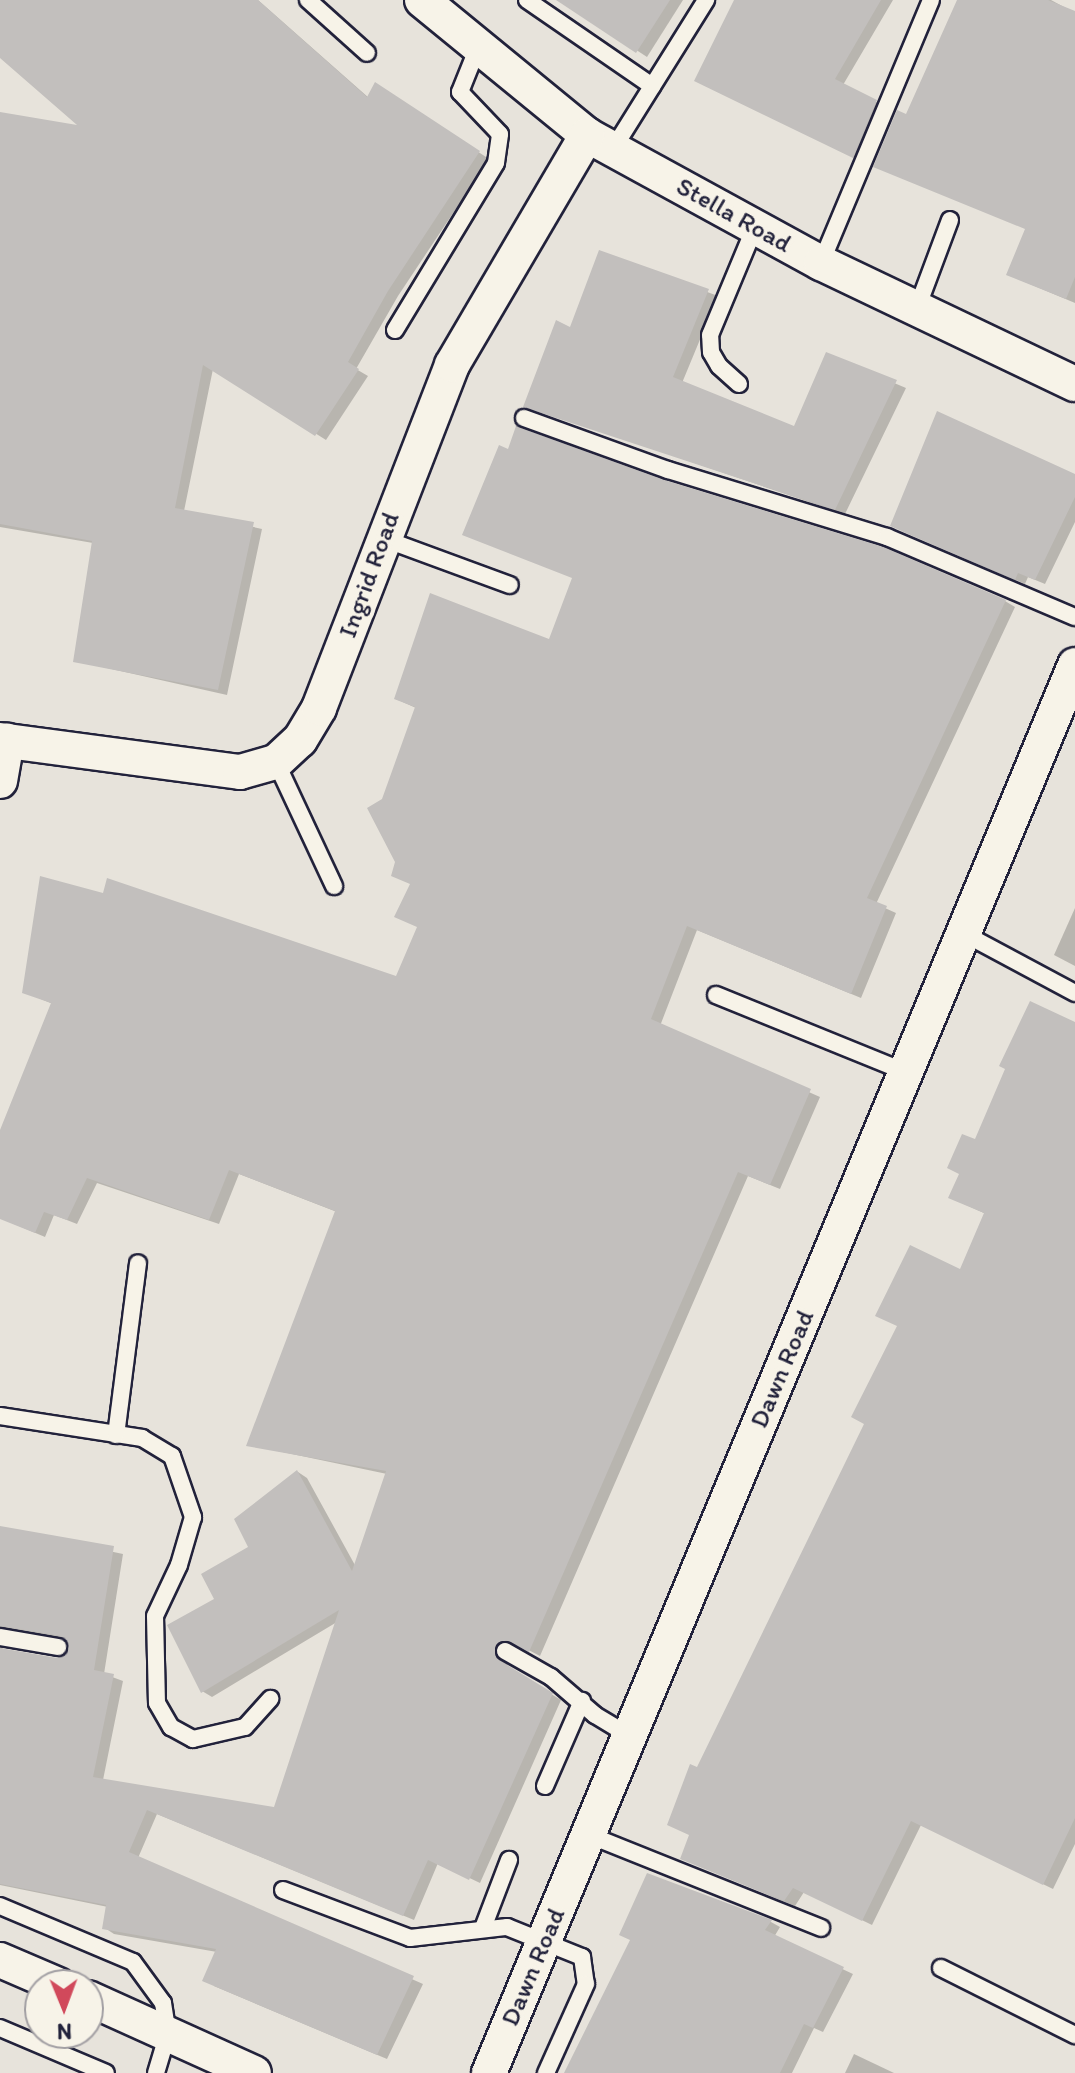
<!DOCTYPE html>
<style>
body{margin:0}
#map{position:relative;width:1075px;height:2073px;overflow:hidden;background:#f7f3e8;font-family:Itim,sans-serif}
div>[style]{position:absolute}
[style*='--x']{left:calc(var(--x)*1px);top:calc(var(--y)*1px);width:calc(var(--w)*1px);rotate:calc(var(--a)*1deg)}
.built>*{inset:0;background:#e7e3db}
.shadow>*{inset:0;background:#0003}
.building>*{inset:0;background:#c2bfbd}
.roads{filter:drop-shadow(2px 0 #22223b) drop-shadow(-2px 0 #22223b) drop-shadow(0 2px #22223b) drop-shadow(0 -2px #22223b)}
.lane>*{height:16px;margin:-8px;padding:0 8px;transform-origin:8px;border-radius:8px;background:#f7f3e8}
.street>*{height:34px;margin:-17px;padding:0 17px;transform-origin:17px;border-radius:17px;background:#f7f3e8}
span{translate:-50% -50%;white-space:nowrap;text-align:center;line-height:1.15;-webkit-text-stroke:8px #f7f3e8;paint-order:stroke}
.street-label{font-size:26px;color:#22223b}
.north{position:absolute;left:24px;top:1969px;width:80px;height:80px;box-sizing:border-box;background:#f7f3e8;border:2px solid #a29fa3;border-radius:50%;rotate:179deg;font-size:22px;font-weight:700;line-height:32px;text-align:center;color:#22223b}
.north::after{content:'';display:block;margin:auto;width:28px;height:36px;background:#d1495b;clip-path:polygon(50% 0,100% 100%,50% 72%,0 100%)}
</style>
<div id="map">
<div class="built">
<div style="clip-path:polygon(evenodd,0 0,1075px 0,1075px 2073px,0 2073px,0 0,40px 1985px,88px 1985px,88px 2033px,40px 2033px,40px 1985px)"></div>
</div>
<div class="shadow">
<div style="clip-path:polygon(0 0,258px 0,369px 98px,385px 90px,489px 159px,398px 296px,356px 369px,368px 376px,326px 440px,213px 369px,184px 511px,262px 529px,227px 695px,76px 661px,93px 543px,0 527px,0 114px,84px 128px,0 55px)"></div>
<div style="clip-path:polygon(560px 0,683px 0,647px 57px)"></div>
<div style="clip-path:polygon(737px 0,893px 0,843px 85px,886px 107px,863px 162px,706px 86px)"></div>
<div style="clip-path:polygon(959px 0,1051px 0,1075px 13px,1075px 303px,1018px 279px,1027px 229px,907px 117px)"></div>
<div style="clip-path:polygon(600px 252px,718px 296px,682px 383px,795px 428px,828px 355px,906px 388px,845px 514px,526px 406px,571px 329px)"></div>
<div style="clip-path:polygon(1075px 476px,1075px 522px,1045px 584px,1028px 577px,1025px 584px,902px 531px)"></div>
<div style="clip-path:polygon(1005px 601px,1015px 607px,876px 904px,896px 913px,861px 998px,697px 930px,660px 1026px,820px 1097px,780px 1189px,748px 1176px,540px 1656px,517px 1644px,504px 1652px,508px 1668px,561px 1700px,480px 1883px,438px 1863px,414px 1920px,157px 1814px,138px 1858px,423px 1984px,387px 2059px,214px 1986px,217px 1952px,114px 1934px,105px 1928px,108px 1907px,0 1885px,0 1644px,4px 1651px,57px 1660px,71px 1650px,65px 1640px,13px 1631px,0 1639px,0 1528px,123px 1554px,104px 1674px,123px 1681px,103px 1780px,275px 1809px,337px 1622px,212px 1697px,202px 1691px,217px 1599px,298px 1472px,307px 1478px,356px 1567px,387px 1474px,249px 1445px,337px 1212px,239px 1174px,219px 1224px,97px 1183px,77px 1224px,54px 1215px,45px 1237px,0 1218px,0 1135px,53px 1004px,24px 992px,397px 978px,419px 927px,412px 884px,397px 862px,384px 800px,416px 708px,396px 699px,550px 641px)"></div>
<div style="clip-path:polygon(1075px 908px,1075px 966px,1054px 955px)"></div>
<div style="clip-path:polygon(1075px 1025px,1075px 1844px,1053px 1889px,921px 1825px,872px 1925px,804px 1892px,795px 1906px,682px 1859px,692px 1835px,698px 1770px,961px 1272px,986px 1214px,951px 1198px,976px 1142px)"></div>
<div style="clip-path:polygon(648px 1876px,771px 1922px,780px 1927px,774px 1937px,853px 1974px,823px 2032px,814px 2028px,792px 2073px,567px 2073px,632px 1940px)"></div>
<div style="clip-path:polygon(854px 2054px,894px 2073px,845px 2073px)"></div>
</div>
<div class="building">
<div style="clip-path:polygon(0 0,258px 0,367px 97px,375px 82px,480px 151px,388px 291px,348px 362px,359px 369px,315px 436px,203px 365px,175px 508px,254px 522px,218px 690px,73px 662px,92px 541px,0 524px,0 112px,77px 125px,0 58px)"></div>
<div style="clip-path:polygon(556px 0,670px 0,636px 53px)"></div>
<div style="clip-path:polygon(734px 0,881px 0,835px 79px,877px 100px,853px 158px,694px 81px)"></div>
<div style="clip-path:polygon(957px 0,1048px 0,1075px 11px,1075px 277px,1066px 299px,1006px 275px,1025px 229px,873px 167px,897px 110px,906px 114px)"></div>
<div style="clip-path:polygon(599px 250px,709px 289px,673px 377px,794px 426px,826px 352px,897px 380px,835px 510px,523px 407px,556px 320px,570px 327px)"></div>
<div style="clip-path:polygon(937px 411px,1075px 474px,1075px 497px,1035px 580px,1018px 573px,1015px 580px,890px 526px)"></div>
<div style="clip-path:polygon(516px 426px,664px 480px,883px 547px,1006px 600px,867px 898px,887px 906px,851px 994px,687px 926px,651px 1019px,811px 1089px,770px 1185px,738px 1172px,529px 1652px,506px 1640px,495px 1646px,499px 1660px,553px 1693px,469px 1880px,428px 1860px,403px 1916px,147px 1810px,129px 1852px,414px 1976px,377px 2055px,202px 1981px,216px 1949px,102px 1929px,106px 1905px,0 1884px,0 1648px,57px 1658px,69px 1648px,61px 1636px,0 1626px,0 1526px,114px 1546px,94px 1670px,114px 1674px,93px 1777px,274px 1807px,339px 1610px,201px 1693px,167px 1625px,214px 1599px,201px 1574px,248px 1547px,234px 1519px,297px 1470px,352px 1571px,386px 1471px,246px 1446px,335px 1211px,229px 1170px,209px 1220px,87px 1178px,67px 1220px,44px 1212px,35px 1233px,0 1219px,0 1130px,51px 1003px,22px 993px,40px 876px,103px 893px,107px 878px,396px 976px,417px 927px,394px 917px,410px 884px,391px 876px,395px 862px,367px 808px,382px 799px,415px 707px,394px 699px,430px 593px,549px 639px,572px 578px,462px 535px,499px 445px,508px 449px)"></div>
<div style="clip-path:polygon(1030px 1001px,1075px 1022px,1075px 1818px,1043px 1885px,911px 1821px,862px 1921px,793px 1888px,784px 1901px,680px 1859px,689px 1835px,667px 1825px,690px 1764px,697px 1767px,864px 1424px,851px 1417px,897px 1326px,875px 1316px,910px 1245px,960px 1269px,984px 1213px,948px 1198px,959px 1174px,947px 1168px,962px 1134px,975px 1139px,1005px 1069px,999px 1066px)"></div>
<div style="clip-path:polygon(647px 1873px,772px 1920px,765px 1930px,844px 1967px,813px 2028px,804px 2024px,780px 2073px,564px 2073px,630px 1940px,619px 1935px)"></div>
</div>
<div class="roads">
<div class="lane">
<div style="--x:308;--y:0;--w:79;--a:41.9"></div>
<div style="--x:527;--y:0;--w:152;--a:34.5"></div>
<div style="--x:613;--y:149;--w:176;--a:-58"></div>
<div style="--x:821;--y:263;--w:285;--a:-67.3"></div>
<div style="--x:916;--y:311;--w:97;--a:-69.5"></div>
<div style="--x:395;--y:330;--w:195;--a:-58.8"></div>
<div style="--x:496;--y:163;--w:29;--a:-82"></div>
<div style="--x:500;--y:134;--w:58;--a:-133.6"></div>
<div style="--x:460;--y:92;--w:48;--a:-68.2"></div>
<div style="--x:739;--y:384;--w:27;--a:-138"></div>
<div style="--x:719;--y:366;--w:16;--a:-120"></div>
<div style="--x:711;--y:352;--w:17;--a:-93"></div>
<div style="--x:710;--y:335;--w:117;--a:-67.4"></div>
<div style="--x:524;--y:418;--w:153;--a:19.9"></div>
<div style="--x:668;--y:470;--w:229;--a:17"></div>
<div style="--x:887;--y:537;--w:204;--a:23.1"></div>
<div style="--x:382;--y:538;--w:136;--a:20.2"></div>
<div style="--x:276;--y:762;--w:137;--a:64.9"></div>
<div style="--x:963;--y:933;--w:127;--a:28.2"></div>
<div style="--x:716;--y:995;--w:205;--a:22.1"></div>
<div style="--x:0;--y:1416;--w:144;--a:8.8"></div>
<div style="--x:142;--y:1438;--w:35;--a:31"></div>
<div style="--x:172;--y:1456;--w:65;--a:71"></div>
<div style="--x:193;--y:1517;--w:50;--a:106.3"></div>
<div style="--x:179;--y:1565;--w:56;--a:115.2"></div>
<div style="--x:155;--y:1616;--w:87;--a:88.7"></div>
<div style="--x:157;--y:1703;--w:28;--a:60"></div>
<div style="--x:171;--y:1727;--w:25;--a:29"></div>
<div style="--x:193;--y:1739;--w:53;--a:-13"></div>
<div style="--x:245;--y:1727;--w:38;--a:-48"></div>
<div style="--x:116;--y:1435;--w:173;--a:-82.7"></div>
<div style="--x:0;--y:1637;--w:59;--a:9.8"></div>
<div style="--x:505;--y:1651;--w:53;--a:29.5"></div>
<div style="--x:551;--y:1677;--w:58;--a:40.8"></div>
<div style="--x:595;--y:1715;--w:41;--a:31"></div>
<div style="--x:545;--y:1786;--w:93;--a:-66.5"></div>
<div style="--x:589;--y:1835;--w:250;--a:21.8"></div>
<div style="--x:283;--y:1890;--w:136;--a:20.7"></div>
<div style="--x:410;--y:1938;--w:98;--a:-6.5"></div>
<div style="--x:507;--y:1927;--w:81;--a:21.8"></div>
<div style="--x:582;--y:1957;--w:27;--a:82"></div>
<div style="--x:586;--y:1984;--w:98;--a:114.2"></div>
<div style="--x:0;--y:1906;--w:144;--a:22.8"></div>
<div style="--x:133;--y:1962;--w:51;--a:53.8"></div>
<div style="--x:163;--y:2003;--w:30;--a:81"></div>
<div style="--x:168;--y:2033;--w:42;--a:106.7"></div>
<div style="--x:483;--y:1928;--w:73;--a:-69.1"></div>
<div style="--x:941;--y:1968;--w:150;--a:26.6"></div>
<div style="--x:0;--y:2028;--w:115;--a:23"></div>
</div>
<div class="street">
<div style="--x:422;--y:0;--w:213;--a:39.3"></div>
<div style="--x:587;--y:135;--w:267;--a:28.7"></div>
<div style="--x:821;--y:263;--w:281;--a:25.5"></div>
<div style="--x:0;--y:740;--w:242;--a:7.6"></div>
<div style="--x:240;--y:772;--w:37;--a:-16"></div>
<div style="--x:276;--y:762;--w:33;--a:-43"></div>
<div style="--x:300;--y:740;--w:37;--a:-59"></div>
<div style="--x:319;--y:708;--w:368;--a:-68.8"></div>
<div style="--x:452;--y:365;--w:267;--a:-59.6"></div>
<div style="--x:0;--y:781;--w:41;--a:-80.1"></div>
<div style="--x:0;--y:1960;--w:63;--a:23.3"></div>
<div style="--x:88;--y:1998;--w:182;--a:24.3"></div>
<div style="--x:489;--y:2073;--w:1525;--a:-67.4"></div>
</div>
</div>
<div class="street-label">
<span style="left:734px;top:215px;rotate:29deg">Stella Road</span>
<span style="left:369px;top:575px;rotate:-70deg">Ingrid Road</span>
<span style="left:782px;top:1369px;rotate:-67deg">Dawn Road</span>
<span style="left:533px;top:1967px;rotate:-67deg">Dawn Road</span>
</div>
<div class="north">N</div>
</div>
